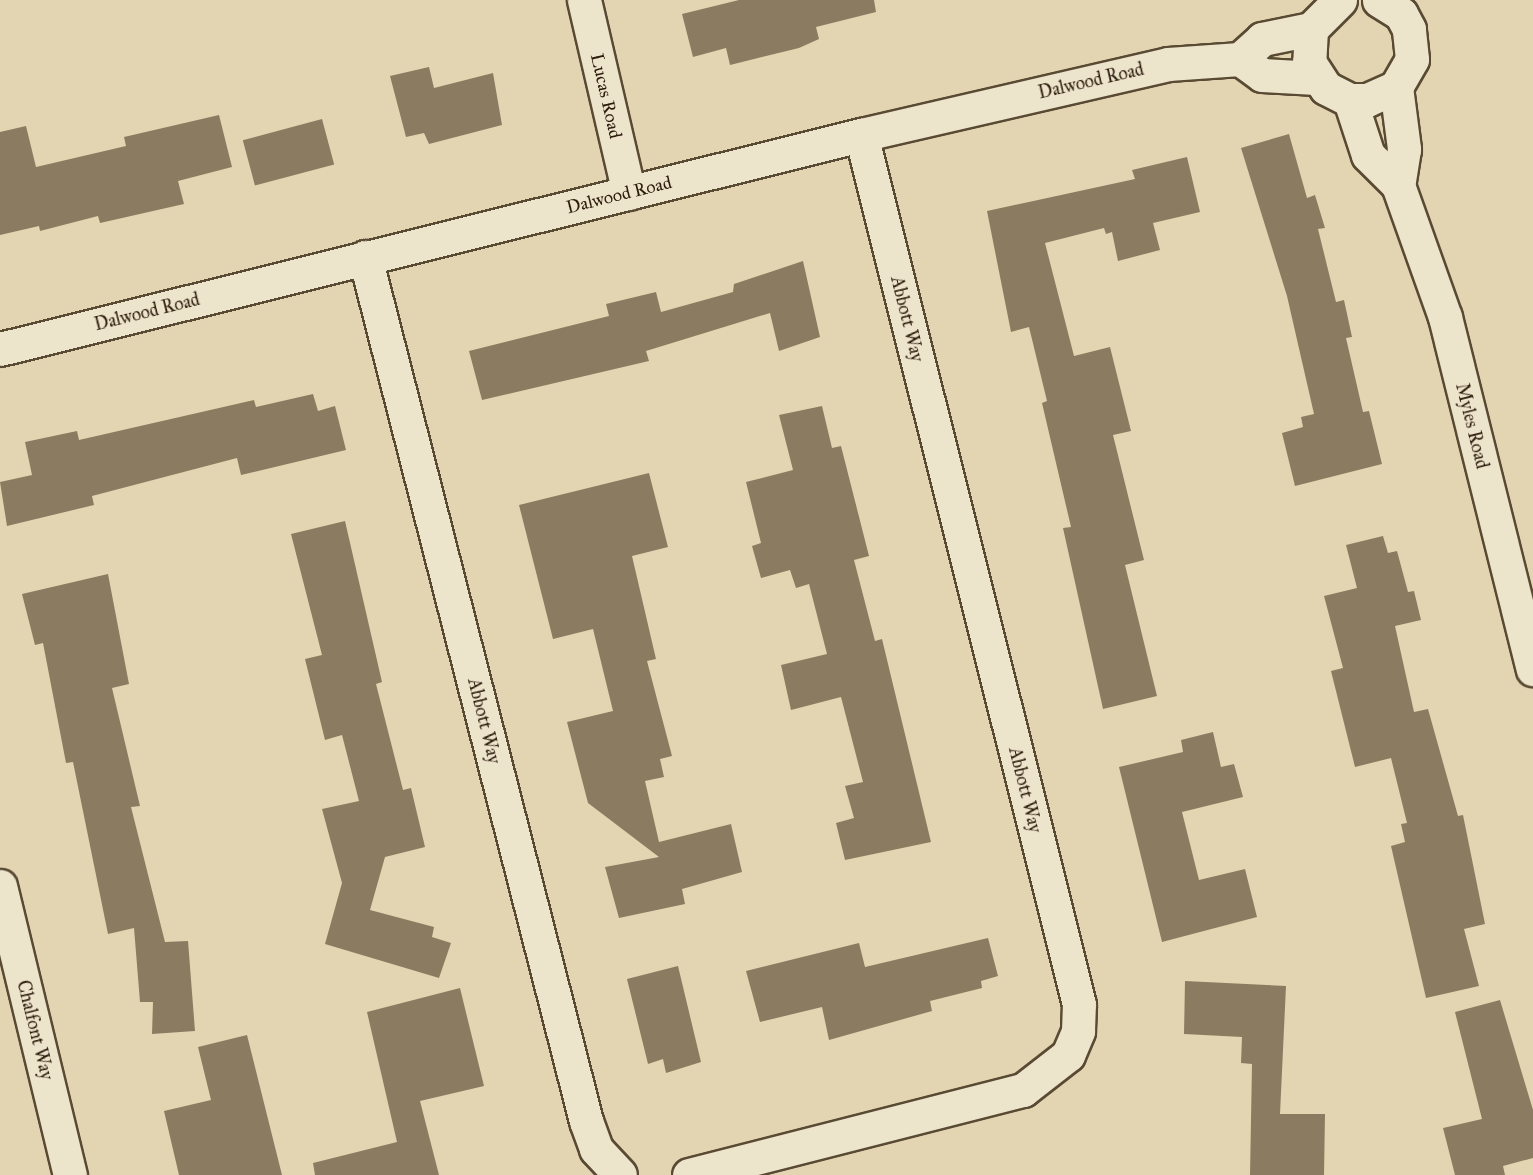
<!DOCTYPE html>
<style>
body{margin:0}
#map{position:relative;width:1533px;height:1175px;overflow:hidden;background:#e3d5b1;font-family:"IM FELL Great Primer",serif}
div>[style]{position:absolute}
[style*='--x']{left:calc(var(--x)*1px);top:calc(var(--y)*1px);width:calc(var(--w)*1px);rotate:calc(var(--a)*1deg)}
.building>*{inset:0;background:#8b7c61;transform-origin:0 0}
.roads{filter:drop-shadow(2px 0 #594a34) drop-shadow(-2px 0 #594a34) drop-shadow(0 2px #594a34) drop-shadow(0 -2px #594a34)}
.minor>*{height:33px;margin:-16.5px;padding:0 16.5px;transform-origin:16.5px;border-radius:16.5px;background:#ede4cc}
span{translate:-50% -50%;white-space:nowrap;text-align:center;line-height:1.15;-webkit-text-stroke:4.5px #ede4cc;paint-order:stroke}
.street-label{font-size:18px;color:#2b1b0b}
</style>
<div id="map">
<div class="building">
<div style="clip-path:polygon(739px 0,874px 0,876px 12px,816px 27px,819px 39px,799px 48px,730px 65px,726px 48px,693px 57px,682px 14px)"></div>
<div style="clip-path:polygon(429px 67px,434px 88px,493px 73px,502px 125px,429px 144px,424px 133px,406px 137px,390px 76px)"></div>
<div style="clip-path:polygon(219px 115px,232px 167px,178px 181px,184px 204px,100px 223px,98px 216px,40px 231px,39px 226px,0 235px,0 132px,26px 126px,36px 167px,126px 146px,124px 137px)"></div>
<div style="left:322px;top:119px;width:47px;height:82px;rotate:75deg"></div>
<div style="clip-path:polygon(1289px 134px,1307px 198px,1315px 195px,1325px 228px,1318px 229px,1336px 302px,1344px 300px,1352px 337px,1346px 338px,1363px 412px,1369px 411px,1382px 464px,1295px 486px,1282px 433px,1303px 427px,1301px 417px,1314px 414px,1287px 296px,1241px 148px)"></div>
<div style="clip-path:polygon(1187px 157px,1200px 212px,1153px 223px,1160px 250px,1118px 261px,1112px 232px,1106px 234px,1104px 228px,1045px 243px,1074px 356px,1110px 347px,1131px 431px,1113px 435px,1144px 560px,1125px 565px,1157px 696px,1103px 709px,1063px 528px,1071px 527px,1042px 403px,1047px 401px,1029px 327px,1011px 332px,987px 211px,1135px 179px,1132px 170px)"></div>
<div style="clip-path:polygon(803px 261px,820px 337px,779px 351px,770px 313px,646px 351px,649px 361px,482px 400px,469px 351px,609px 316px,606px 304px,656px 292px,661px 312px,733px 292px,734px 284px)"></div>
<div style="clip-path:polygon(313px 394px,318px 411px,335px 406px,346px 450px,241px 475px,237px 458px,92px 496px,94px 505px,7px 526px,0 482px,32px 475px,25px 442px,77px 431px,79px 440px,254px 400px,256px 407px)"></div>
<div style="clip-path:polygon(822px 406px,832px 448px,841px 446px,869px 556px,854px 560px,875px 641px,882px 639px,931px 842px,845px 860px,836px 823px,854px 818px,845px 786px,863px 782px,841px 697px,791px 710px,781px 665px,827px 654px,809px 584px,796px 588px,790px 570px,761px 578px,752px 546px,761px 543px,746px 482px,793px 470px,779px 415px)"></div>
<div style="clip-path:polygon(649px 473px,668px 547px,632px 556px,656px 659px,647px 661px,672px 756px,660px 759px,664px 777px,645px 781px,659px 842px,731px 824px,742px 872px,682px 889px,685px 904px,619px 918px,605px 867px,659px 857px,588px 803px,567px 722px,613px 711px,593px 629px,553px 639px,519px 505px)"></div>
<div style="clip-path:polygon(345px 521px,382px 682px,376px 684px,403px 790px,411px 788px,425px 847px,385px 857px,370px 910px,434px 927px,432px 937px,451px 943px,439px 978px,325px 944px,342px 883px,322px 809px,359px 801px,342px 735px,325px 740px,305px 659px,322px 655px,291px 534px)"></div>
<div style="clip-path:polygon(1383px 536px,1388px 553px,1397px 551px,1408px 592px,1414px 591px,1421px 620px,1395px 626px,1414px 712px,1428px 709px,1458px 816px,1463px 815px,1485px 924px,1464px 929px,1479px 986px,1426px 998px,1391px 846px,1405px 842px,1401px 824px,1407px 823px,1391px 758px,1355px 767px,1331px 671px,1343px 668px,1324px 596px,1357px 588px,1346px 545px)"></div>
<div style="clip-path:polygon(108px 574px,129px 684px,112px 688px,140px 806px,131px 807px,165px 942px,188px 941px,195px 1031px,152px 1034px,153px 1002px,140px 1002px,134px 928px,108px 934px,73px 762px,66px 763px,43px 643px,35px 645px,22px 594px)"></div>
<div style="clip-path:polygon(1213px 732px,1221px 767px,1234px 764px,1243px 797px,1182px 812px,1199px 880px,1245px 869px,1257px 917px,1162px 942px,1119px 767px,1183px 752px,1181px 740px)"></div>
<div style="clip-path:polygon(988px 938px,998px 976px,981px 981px,982px 988px,930px 1001px,932px 1011px,829px 1040px,822px 1007px,760px 1022px,746px 971px,859px 943px,865px 967px)"></div>
<div style="clip-path:polygon(678px 966px,701px 1062px,666px 1073px,663px 1059px,648px 1064px,627px 979px)"></div>
<div style="clip-path:polygon(1185px 981px,1286px 986px,1280px 1114px,1325px 1114px,1324px 1175px,1250px 1175px,1252px 1064px,1241px 1063px,1242px 1037px,1184px 1034px)"></div>
<div style="clip-path:polygon(460px 988px,484px 1086px,420px 1101px,439px 1175px,315px 1175px,313px 1163px,397px 1142px,367px 1012px)"></div>
<div style="clip-path:polygon(1500px 1000px,1533px 1110px,1533px 1158px,1503px 1166px,1505px 1175px,1455px 1175px,1443px 1128px,1482px 1119px,1455px 1012px)"></div>
<div style="clip-path:polygon(247px 1035px,282px 1175px,179px 1175px,164px 1111px,211px 1100px,198px 1047px)"></div>
</div>
<div class="roads">
<div class="minor">
<div style="--x:584;--y:0;--w:198;--a:76.9"></div>
<div style="--x:1340;--y:0;--w:41;--a:135"></div>
<div style="--x:1311;--y:29;--w:33;--a:93"></div>
<div style="--x:1309;--y:62;--w:31;--a:57"></div>
<div style="--x:1326;--y:88;--w:27;--a:27"></div>
<div style="--x:1350;--y:100;--w:17;--a:0"></div>
<div style="--x:1367;--y:100;--w:32;--a:-24"></div>
<div style="--x:1396;--y:87;--w:32;--a:-60"></div>
<div style="--x:1412;--y:59;--w:30;--a:-96"></div>
<div style="--x:1409;--y:29;--w:17;--a:-118"></div>
<div style="--x:1401;--y:14;--w:26;--a:-148"></div>
<div style="--x:1240;--y:59;--w:27;--a:36"></div>
<div style="--x:1262;--y:75;--w:54;--a:3.2"></div>
<div style="--x:1396;--y:87;--w:63;--a:82.6"></div>
<div style="--x:1404;--y:149;--w:36;--a:99"></div>
<div style="--x:1350;--y:100;--w:58;--a:71.9"></div>
<div style="--x:1368;--y:155;--w:42;--a:45"></div>
<div style="--x:1398;--y:185;--w:140;--a:70.4"></div>
<div style="--x:1445;--y:317;--w:363;--a:76"></div>
<div style="--x:365;--y:257;--w:892;--a:75.65"></div>
<div style="--x:586;--y:1121;--w:30;--a:70"></div>
<div style="--x:596;--y:1149;--w:35;--a:47"></div>
<div style="--x:0;--y:349;--w:887;--a:-13.96"></div>
<div style="--x:861;--y:135;--w:315;--a:-13"></div>
<div style="--x:1168;--y:64;--w:72;--a:-4"></div>
<div style="--x:1240;--y:59;--w:30;--a:-42"></div>
<div style="--x:1262;--y:39;--w:50;--a:-11.5"></div>
<div style="--x:0;--y:886;--w:297;--a:76.4"></div>
<div style="--x:689;--y:1175;--w:345;--a:-14.3"></div>
<div style="--x:1023;--y:1090;--w:57;--a:-37.9"></div>
<div style="--x:1068;--y:1055;--w:26;--a:-67"></div>
<div style="--x:1078;--y:1031;--w:27;--a:-88"></div>
<div style="--x:1079;--y:1004;--w:896;--a:-104.08"></div>
</div>
</div>
<div class="street-label">
<span style="left:1091px;top:81px;rotate:-13deg">Dalwood Road</span>
<span style="left:606px;top:96px;rotate:77deg">Lucas Road</span>
<span style="left:619px;top:195px;rotate:-14deg">Dalwood Road</span>
<span style="left:147px;top:312px;rotate:-14deg">Dalwood Road</span>
<span style="left:907px;top:319px;rotate:76deg">Abbott Way</span>
<span style="left:1472px;top:426px;rotate:76deg">Myles Road</span>
<span style="left:484px;top:721px;rotate:76deg">Abbott Way</span>
<span style="left:1025px;top:790px;rotate:76deg">Abbott Way</span>
<span style="left:35px;top:1030px;rotate:76deg">Chalfont Way</span>
</div>
</div>
